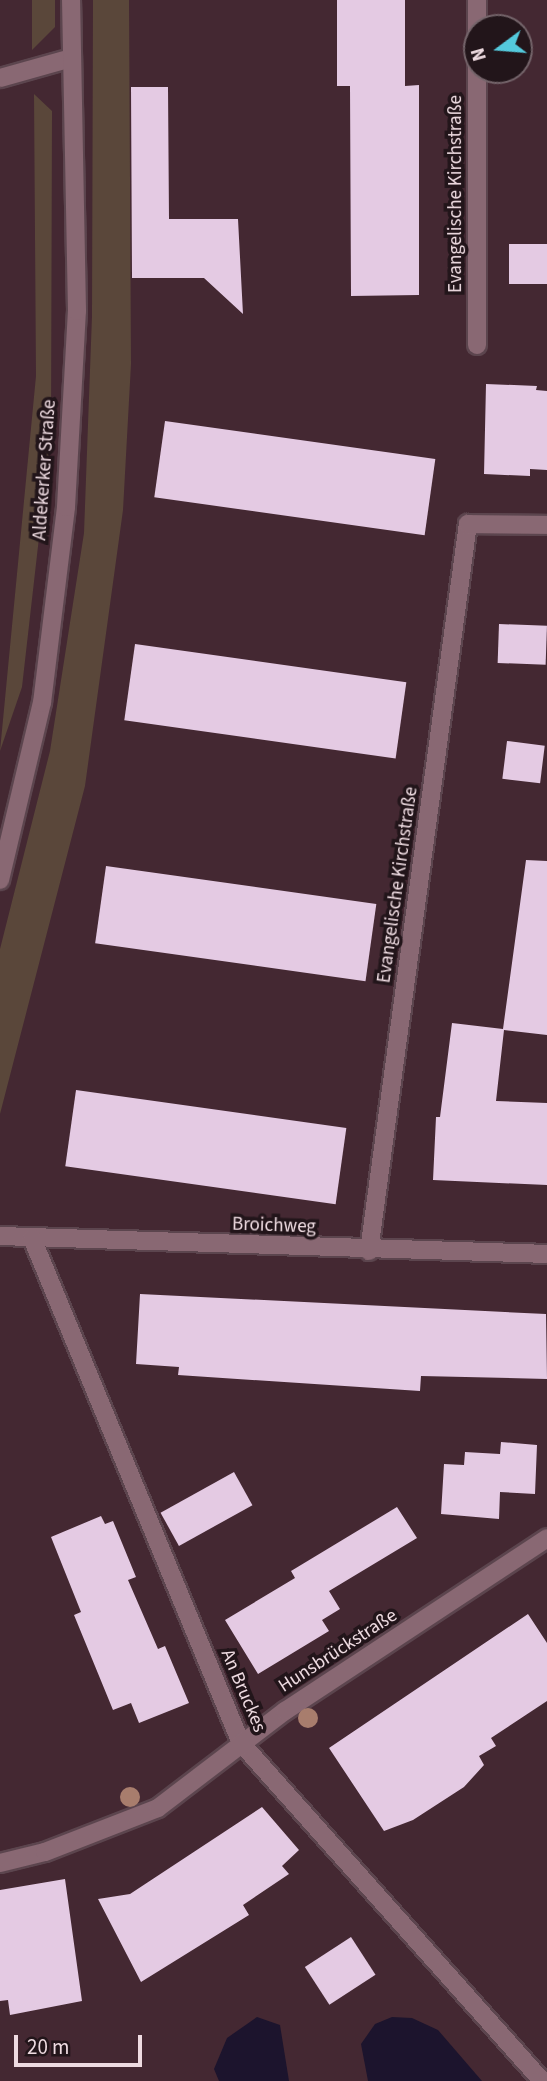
<!DOCTYPE html>
<meta charset="utf-8">
<style>
body{margin:0}
#map{position:relative;width:547px;height:2081px;overflow:hidden;background:#442832;font-family:"Source Sans 3",sans-serif}
div>[style]{position:absolute}
[style*='--x']{left:calc(var(--x)*1px);top:calc(var(--y)*1px);width:calc(var(--w)*1px);rotate:calc(var(--a)*1deg)}
.green>*{inset:0;background:#5a473a}
.water>*{inset:0;background:#1c142d}
.building>*{inset:0;background:#e4cae3;transform-origin:0 0}
.roads{filter:drop-shadow(2px 0 #5c454e) drop-shadow(-2px 0 #5c454e) drop-shadow(0 2px #5c454e) drop-shadow(0 -2px #5c454e)}
.minor>*{height:18px;margin:-9px;padding:0 9px;transform-origin:9px;border-radius:9px;background:#896873}
.trees>*{width:20px;height:20px;margin:-10px;border-radius:50%;background:#a87d6d}
span{translate:-50% -50%;white-space:nowrap;text-align:center;line-height:1.15;-webkit-text-stroke:7px #22151a;paint-order:stroke}
.street-label{font-size:19px;color:#eedbe1}
.north{position:absolute;left:463px;top:14px;width:70px;height:70px;box-sizing:border-box;background:#22151a;border:2px solid #74646a;border-radius:50%;rotate:254deg;font-size:19px;font-weight:700;line-height:28px;text-align:center;color:#eedbe1}
.north::after{content:'';display:block;margin:auto;width:24px;height:32px;background:#54cadd;clip-path:polygon(50% 0,100% 100%,50% 72%,0 100%)}
.scale{position:absolute;left:14px;top:2035px;width:128px;height:32px;box-sizing:border-box;border:4px solid #eedbe1;border-top:0;padding-left:9px;font-size:21px;line-height:24px;white-space:nowrap;color:#eedbe1;-webkit-text-stroke:5px #22151a;paint-order:stroke}
</style>
<div id="map">
<div class="green">
<div style="clip-path:polygon(32px 0,55px 0,55px 27px,32px 50px)"></div>
<div style="clip-path:polygon(93px 0,129px 0,131px 364px,123px 510px,85px 786px,0 1114px,0 949px,50px 751px,84px 533px,92px 316px)"></div>
<div style="clip-path:polygon(34px 94px,52px 111px,51px 432px,22px 687px,0 751px,36px 376px)"></div>
</div>
<div class="water">
<div style="clip-path:polygon(257px 2017px,280px 2025px,289px 2081px,219px 2081px,214px 2069px,227px 2038px)"></div>
<div style="clip-path:polygon(392px 2017px,412px 2018px,438px 2030px,482px 2081px,368px 2081px,361px 2044px,375px 2024px)"></div>
</div>
<div class="building">
<div style="clip-path:polygon(337px 0,405px 0,405px 86px,419px 85px,419px 295px,351px 296px,350px 86px,337px 86px)"></div>
<div style="clip-path:polygon(131px 87px,168px 87px,169px 219px,238px 219px,243px 314px,204px 278px,132px 278px)"></div>
<div style="left:547px;top:244px;width:40px;height:38px;rotate:90deg"></div>
<div style="clip-path:polygon(486px 384px,537px 386px,536px 390px,547px 391px,547px 470px,530px 469px,530px 476px,484px 474px)"></div>
<div style="left:165px;top:421px;width:273px;height:77px;rotate:8deg"></div>
<div style="left:499px;top:624px;width:48px;height:39px;rotate:2deg"></div>
<div style="left:135px;top:644px;width:274px;height:77px;rotate:8deg"></div>
<div style="left:507px;top:741px;width:38px;height:38px;rotate:7deg"></div>
<div style="clip-path:polygon(526px 860px,547px 861px,547px 1035px,504px 1030px,496px 1101px,547px 1103px,547px 1185px,433px 1180px,436px 1117px,440px 1117px,452px 1023px,503px 1029px)"></div>
<div style="left:106px;top:866px;width:273px;height:78px;rotate:8deg"></div>
<div style="left:76px;top:1090px;width:273px;height:77px;rotate:8deg"></div>
<div style="clip-path:polygon(140px 1294px,546px 1314px,547px 1379px,421px 1376px,420px 1391px,178px 1375px,179px 1367px,136px 1364px)"></div>
<div style="clip-path:polygon(501px 1442px,537px 1445px,535px 1494px,500px 1492px,499px 1519px,441px 1514px,444px 1464px,464px 1465px,465px 1452px,500px 1454px)"></div>
<div style="left:234px;top:1472px;width:38px;height:84px;rotate:61deg"></div>
<div style="clip-path:polygon(397px 1507px,417px 1538px,329px 1591px,340px 1609px,322px 1620px,329px 1631px,258px 1674px,225px 1620px,295px 1578px,291px 1571px)"></div>
<div style="clip-path:polygon(101px 1516px,105px 1524px,113px 1521px,136px 1577px,128px 1580px,158px 1649px,165px 1646px,189px 1703px,139px 1723px,131px 1703px,113px 1710px,74px 1615px,81px 1612px,51px 1537px)"></div>
<div style="clip-path:polygon(528px 1614px,547px 1643px,547px 1701px,491px 1738px,496px 1746px,479px 1756px,484px 1765px,464px 1787px,413px 1820px,384px 1831px,329px 1748px)"></div>
<div style="clip-path:polygon(262px 1807px,299px 1850px,282px 1866px,289px 1874px,243px 1905px,249px 1915px,141px 1982px,98px 1899px,130px 1894px)"></div>
<div style="clip-path:polygon(65px 1879px,82px 2001px,10px 2015px,8px 2000px,0 2001px,0 1890px)"></div>
<div style="left:351px;top:1937px;width:45px;height:55px;rotate:57deg"></div>
</div>
<div class="roads">
<div class="minor">
<div style="--x:477;--y:0;--w:345;--a:90"></div>
<div style="--x:0;--y:78;--w:74;--a:-15.7"></div>
<div style="--x:0;--y:880;--w:182;--a:-76.7"></div>
<div style="--x:42;--y:703;--w:197;--a:-83"></div>
<div style="--x:66;--y:507;--w:196;--a:-86.8"></div>
<div style="--x:77;--y:311;--w:311;--a:-91.1"></div>
<div style="--x:0;--y:1236;--w:547;--a:1.88"></div>
<div style="--x:32;--y:1238;--w:547;--a:67.52"></div>
<div style="--x:241;--y:1743;--w:453;--a:48.3"></div>
<div style="--x:369;--y:1251;--w:734;--a:-82.25"></div>
<div style="--x:468;--y:524;--w:79;--a:0.7"></div>
<div style="--x:0;--y:1863;--w:46;--a:-13.7"></div>
<div style="--x:45;--y:1852;--w:121;--a:-21.3"></div>
<div style="--x:158;--y:1808;--w:160;--a:-37.4"></div>
<div style="--x:285;--y:1711;--w:314;--a:-33.4"></div>
</div>
</div>
<div class="trees">
<div style="left:308px;top:1718px"></div>
<div style="left:130px;top:1797px"></div>
</div>
<div class="street-label">
<span style="left:456px;top:194px;rotate:-90deg">Evangelische Kirchstraße</span>
<span style="left:45px;top:470px;rotate:-86deg">Aldekerker Straße</span>
<span style="left:398px;top:885px;rotate:-82deg">Evangelische Kirchstraße</span>
<span style="left:274px;top:1226px;rotate:2deg">Broichweg</span>
<span style="left:338px;top:1651px;rotate:-33deg">Hunsbrückstraße</span>
<span style="left:243px;top:1691px;rotate:67deg">An Bruckes</span>
</div>
<div class="north">N</div>
<div class="scale">20 m</div>
</div>
